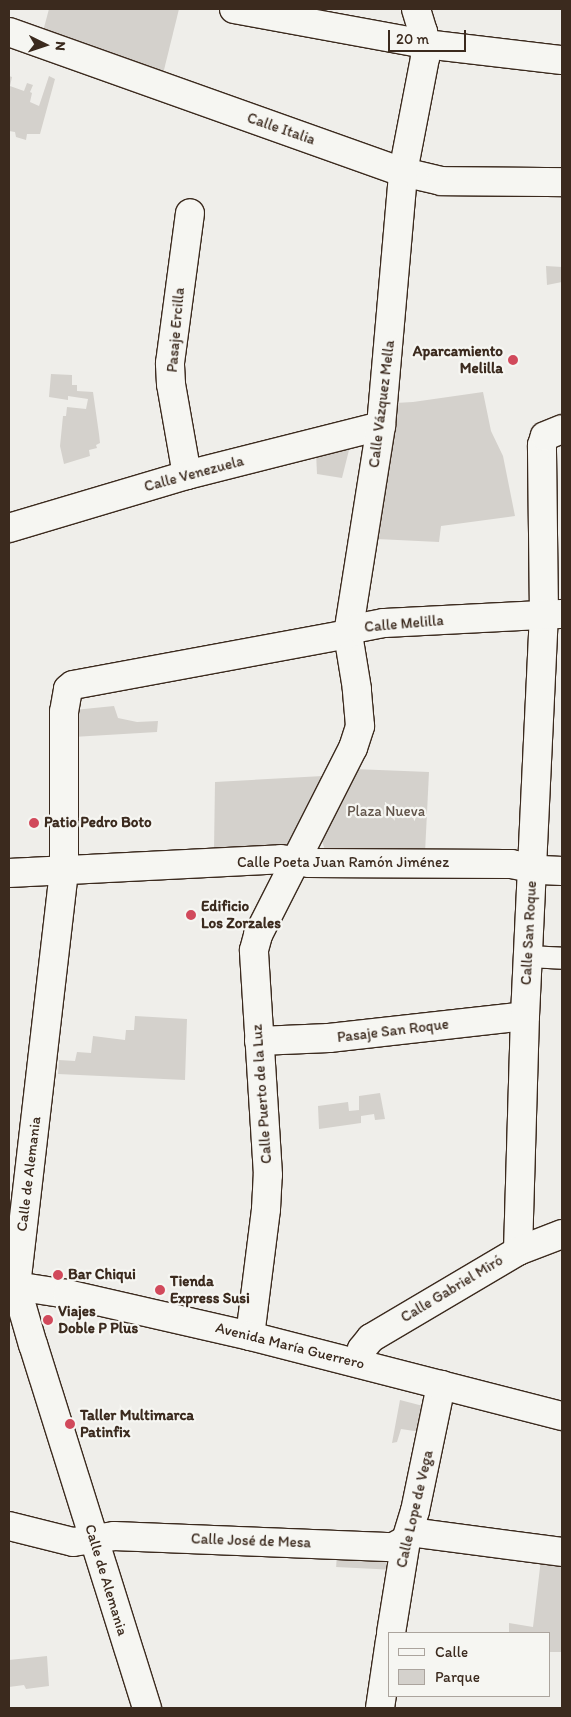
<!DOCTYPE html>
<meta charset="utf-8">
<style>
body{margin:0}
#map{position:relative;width:571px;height:1717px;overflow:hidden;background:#efeeea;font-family:Itim,sans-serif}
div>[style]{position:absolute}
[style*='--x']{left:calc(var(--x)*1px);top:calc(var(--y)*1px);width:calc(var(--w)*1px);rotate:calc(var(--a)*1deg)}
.green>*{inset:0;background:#d4d1cc;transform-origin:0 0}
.roads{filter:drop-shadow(1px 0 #3b2a1e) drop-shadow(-1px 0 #3b2a1e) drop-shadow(0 1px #3b2a1e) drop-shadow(0 -1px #3b2a1e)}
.pedestrian>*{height:21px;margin:-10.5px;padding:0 10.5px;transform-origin:10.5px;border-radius:10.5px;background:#f6f6f2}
.minor>*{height:28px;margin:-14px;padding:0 14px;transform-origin:14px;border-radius:14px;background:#f6f6f2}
.tertiary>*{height:28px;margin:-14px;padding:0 14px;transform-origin:14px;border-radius:14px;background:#f6f6f2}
.secondary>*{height:28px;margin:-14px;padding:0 14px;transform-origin:14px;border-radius:14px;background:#f6f6f2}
.dots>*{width:14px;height:14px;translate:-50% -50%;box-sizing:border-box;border:2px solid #f6f6f2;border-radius:50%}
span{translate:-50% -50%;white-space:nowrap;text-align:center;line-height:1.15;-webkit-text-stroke:4.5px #f6f6f2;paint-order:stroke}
.street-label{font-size:15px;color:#3b2a1e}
.poi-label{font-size:15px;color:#3b2a1e;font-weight:700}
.right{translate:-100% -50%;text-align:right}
.left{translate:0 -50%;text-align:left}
.park-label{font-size:15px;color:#61544a}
.frame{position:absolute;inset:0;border:10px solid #3b2a1e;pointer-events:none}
.legend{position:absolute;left:388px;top:1632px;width:162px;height:65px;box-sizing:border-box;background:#f6f6f2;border:1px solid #aba49d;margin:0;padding:6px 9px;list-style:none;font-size:15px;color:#3b2a1e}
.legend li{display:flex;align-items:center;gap:10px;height:25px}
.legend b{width:25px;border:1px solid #aba49d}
.north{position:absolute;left:20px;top:20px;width:50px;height:50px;-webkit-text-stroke:4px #f6f6f2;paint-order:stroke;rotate:94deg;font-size:14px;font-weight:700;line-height:20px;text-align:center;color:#3b2a1e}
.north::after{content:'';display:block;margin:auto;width:18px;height:22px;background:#3b2a1e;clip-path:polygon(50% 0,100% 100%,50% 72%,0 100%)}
.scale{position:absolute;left:388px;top:30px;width:78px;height:22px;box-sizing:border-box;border:2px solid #3b2a1e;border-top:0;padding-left:6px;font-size:15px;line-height:18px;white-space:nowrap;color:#3b2a1e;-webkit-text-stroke:4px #f6f6f2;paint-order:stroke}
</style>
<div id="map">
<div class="green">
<div style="clip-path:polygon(49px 9px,179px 9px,163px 74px,42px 35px)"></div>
<div style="clip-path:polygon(9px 76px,12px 77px,10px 86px,24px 91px,27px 83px,33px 85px,30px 92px,32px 93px,30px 102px,39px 106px,49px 76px,55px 79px,40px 134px,27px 134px,26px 140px,16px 137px,15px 132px,9px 131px)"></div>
<div style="clip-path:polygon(546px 266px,562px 267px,562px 282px,547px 285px)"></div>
<div style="clip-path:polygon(51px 374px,72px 375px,72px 385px,77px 385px,77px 391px,93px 392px,99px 434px,100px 443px,96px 445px,97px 448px,89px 450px,90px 456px,64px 464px,60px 446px,63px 416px,66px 416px,67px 407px,86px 409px,88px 399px,68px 396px,68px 400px,49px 397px)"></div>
<div style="clip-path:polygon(483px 392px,491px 431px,503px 456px,515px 516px,441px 526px,439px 542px,377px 539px,395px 403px,413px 402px)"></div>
<div style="clip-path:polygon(350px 446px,342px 478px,317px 474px,316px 452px)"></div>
<div style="clip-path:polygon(114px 706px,118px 718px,137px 722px,158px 721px,157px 732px,73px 737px,74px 710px)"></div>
<div style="clip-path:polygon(354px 769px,429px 772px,425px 853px,325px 850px,320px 835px)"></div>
<div style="clip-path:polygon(323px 776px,286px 846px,214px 850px,215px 782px)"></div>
<div style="clip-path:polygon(135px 1016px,187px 1019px,185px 1080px,58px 1074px,59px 1060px,75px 1061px,77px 1052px,91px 1053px,93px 1036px,125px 1040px,126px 1030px,134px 1030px)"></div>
<div style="clip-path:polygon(380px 1093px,385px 1119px,375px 1120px,374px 1114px,361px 1116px,361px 1123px,319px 1129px,318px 1106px,348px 1102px,349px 1111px,359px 1110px,359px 1096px)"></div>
<div style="clip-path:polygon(400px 1400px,427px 1407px,421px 1432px,401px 1429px,397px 1442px,392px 1443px)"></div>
<div style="left:337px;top:1551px;width:50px;height:16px;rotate:3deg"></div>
<div style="clip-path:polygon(541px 1559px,562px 1561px,562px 1652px,550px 1652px,550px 1633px,509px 1633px,509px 1623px,533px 1627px)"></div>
<div style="clip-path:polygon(47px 1656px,49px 1686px,26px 1689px,24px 1685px,9px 1687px,9px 1660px)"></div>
</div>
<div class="roads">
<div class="pedestrian">
<div style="--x:528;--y:956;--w:34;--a:3"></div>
</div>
<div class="minor">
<div style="--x:234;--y:9;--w:194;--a:10.4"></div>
<div style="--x:425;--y:44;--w:138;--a:6.7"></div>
<div style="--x:9;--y:32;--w:418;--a:19.6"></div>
<div style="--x:403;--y:172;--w:39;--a:13"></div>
<div style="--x:441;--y:181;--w:121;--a:0.5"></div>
<div style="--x:187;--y:475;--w:92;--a:-100"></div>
<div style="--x:171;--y:384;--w:21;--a:-93"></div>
<div style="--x:170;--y:363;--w:151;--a:-82.4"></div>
<div style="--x:9;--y:528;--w:186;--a:-16.6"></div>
<div style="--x:187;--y:475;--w:200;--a:-14.2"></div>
<div style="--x:9;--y:873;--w:272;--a:-2.9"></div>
<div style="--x:281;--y:859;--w:28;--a:8"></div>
<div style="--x:309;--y:863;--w:202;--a:0.3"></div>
<div style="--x:511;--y:864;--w:31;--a:11"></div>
<div style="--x:541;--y:870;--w:21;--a:3"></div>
<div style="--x:259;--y:1041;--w:70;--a:-2.5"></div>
<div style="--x:329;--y:1038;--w:197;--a:-6.4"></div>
<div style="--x:518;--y:1251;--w:235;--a:-88.3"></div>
<div style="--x:525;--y:1016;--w:401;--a:-87.3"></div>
<div style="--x:544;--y:615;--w:170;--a:-90.7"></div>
<div style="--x:542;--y:445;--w:9;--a:-72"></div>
<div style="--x:545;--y:436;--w:18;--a:-22"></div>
<div style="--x:9;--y:1526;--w:66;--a:14"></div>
<div style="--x:73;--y:1542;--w:41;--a:-8.3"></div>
<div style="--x:114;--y:1536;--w:279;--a:2.3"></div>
<div style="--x:393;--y:1547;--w:15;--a:-28"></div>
<div style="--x:410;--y:1532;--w:153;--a:7.5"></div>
<div style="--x:391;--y:1633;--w:94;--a:-80.8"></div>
<div style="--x:406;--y:1540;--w:30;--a:-73"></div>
<div style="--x:415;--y:1511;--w:129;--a:-78.3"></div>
<div style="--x:380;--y:1708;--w:69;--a:-81.6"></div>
</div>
<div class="tertiary">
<div style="--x:250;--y:1336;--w:128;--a:-82.8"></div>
<div style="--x:266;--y:1209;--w:34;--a:-87"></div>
<div style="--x:268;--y:1175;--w:225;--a:-93.6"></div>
<div style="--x:254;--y:950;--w:16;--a:-75"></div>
<div style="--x:258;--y:935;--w:210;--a:-63.1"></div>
<div style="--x:353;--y:748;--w:23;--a:-72"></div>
<div style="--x:360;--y:726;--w:37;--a:-95"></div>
<div style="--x:357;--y:689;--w:56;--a:-99.3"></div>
<div style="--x:348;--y:634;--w:211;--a:-81"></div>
<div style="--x:381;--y:426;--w:255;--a:-85"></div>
<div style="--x:403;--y:172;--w:116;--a:-79.1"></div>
<div style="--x:425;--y:58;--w:26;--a:-94"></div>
<div style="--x:423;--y:32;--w:24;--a:-107"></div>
<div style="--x:359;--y:1363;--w:14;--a:-78"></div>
<div style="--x:362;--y:1349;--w:14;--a:-51"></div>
<div style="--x:371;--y:1338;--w:171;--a:-30.6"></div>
<div style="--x:518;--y:1251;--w:47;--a:-21.1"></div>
<div style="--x:147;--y:1708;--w:380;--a:-107.4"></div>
<div style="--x:33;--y:1345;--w:61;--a:-106.1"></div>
<div style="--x:16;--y:1286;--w:417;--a:-83.4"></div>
<div style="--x:64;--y:872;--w:160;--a:-90"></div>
<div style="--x:64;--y:712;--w:23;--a:-80"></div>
<div style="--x:68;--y:689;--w:6;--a:-39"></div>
<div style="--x:73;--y:685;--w:280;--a:-10.5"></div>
<div style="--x:348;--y:634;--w:12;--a:-31"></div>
<div style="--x:358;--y:628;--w:26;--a:-11"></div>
<div style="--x:384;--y:623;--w:178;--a:-2.9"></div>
</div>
<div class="secondary">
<div style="--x:9;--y:1285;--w:59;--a:8.8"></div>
<div style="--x:67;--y:1294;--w:188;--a:12.9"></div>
<div style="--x:250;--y:1336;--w:322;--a:14.4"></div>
</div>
</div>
<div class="dots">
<div style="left:513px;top:360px;background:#d1495b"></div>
<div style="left:34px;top:823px;background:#d1495b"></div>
<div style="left:191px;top:915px;background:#d1495b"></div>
<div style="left:58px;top:1275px;background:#d1495b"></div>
<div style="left:160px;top:1290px;background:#d1495b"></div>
<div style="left:48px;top:1320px;background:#d1495b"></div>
<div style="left:70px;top:1424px;background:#d1495b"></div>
</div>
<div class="street-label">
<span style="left:281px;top:129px;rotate:19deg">Calle Italia</span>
<span style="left:176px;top:330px;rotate:-85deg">Pasaje Ercilla</span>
<span style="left:382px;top:404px;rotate:-83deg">Calle Vázquez Mella</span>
<span style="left:194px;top:474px;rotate:-15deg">Calle Venezuela</span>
<span style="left:404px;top:624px;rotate:-5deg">Calle Melilla</span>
<span style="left:343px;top:863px">Calle Poeta Juan Ramón Jiménez</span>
<span style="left:529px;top:933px;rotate:-87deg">Calle San Roque</span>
<span style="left:393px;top:1031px;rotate:-7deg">Pasaje San Roque</span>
<span style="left:262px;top:1094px;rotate:-94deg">Calle Puerto de la Luz</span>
<span style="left:29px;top:1174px;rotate:-83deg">Calle de Alemania</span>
<span style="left:452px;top:1289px;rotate:-31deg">Calle Gabriel Miró</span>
<span style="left:290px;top:1346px;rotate:14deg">Avenida María Guerrero</span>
<span style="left:415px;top:1509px;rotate:-77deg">Calle Lope de Vega</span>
<span style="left:251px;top:1541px;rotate:2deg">Calle José de Mesa</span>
<span style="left:106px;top:1580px;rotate:73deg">Calle de Alemania</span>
</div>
<div class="poi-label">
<span class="right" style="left:503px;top:360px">Aparcamiento<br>Melilla</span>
<span class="left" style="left:44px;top:823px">Patio Pedro Boto</span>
<span class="left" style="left:201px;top:915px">Edificio<br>Los Zorzales</span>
<span class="left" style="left:68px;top:1275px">Bar Chiqui</span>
<span class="left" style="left:170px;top:1290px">Tienda<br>Express Susi</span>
<span class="left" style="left:58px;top:1320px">Viajes<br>Doble P Plus</span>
<span class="left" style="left:80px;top:1424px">Taller Multimarca<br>Patinfix</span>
</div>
<div class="park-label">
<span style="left:386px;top:812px">Plaza Nueva</span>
</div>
<div class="frame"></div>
<ul class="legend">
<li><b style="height:6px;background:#f6f6f2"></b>Calle</li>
<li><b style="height:14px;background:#d4d1cc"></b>Parque</li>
</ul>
<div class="north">N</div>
<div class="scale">20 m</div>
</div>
